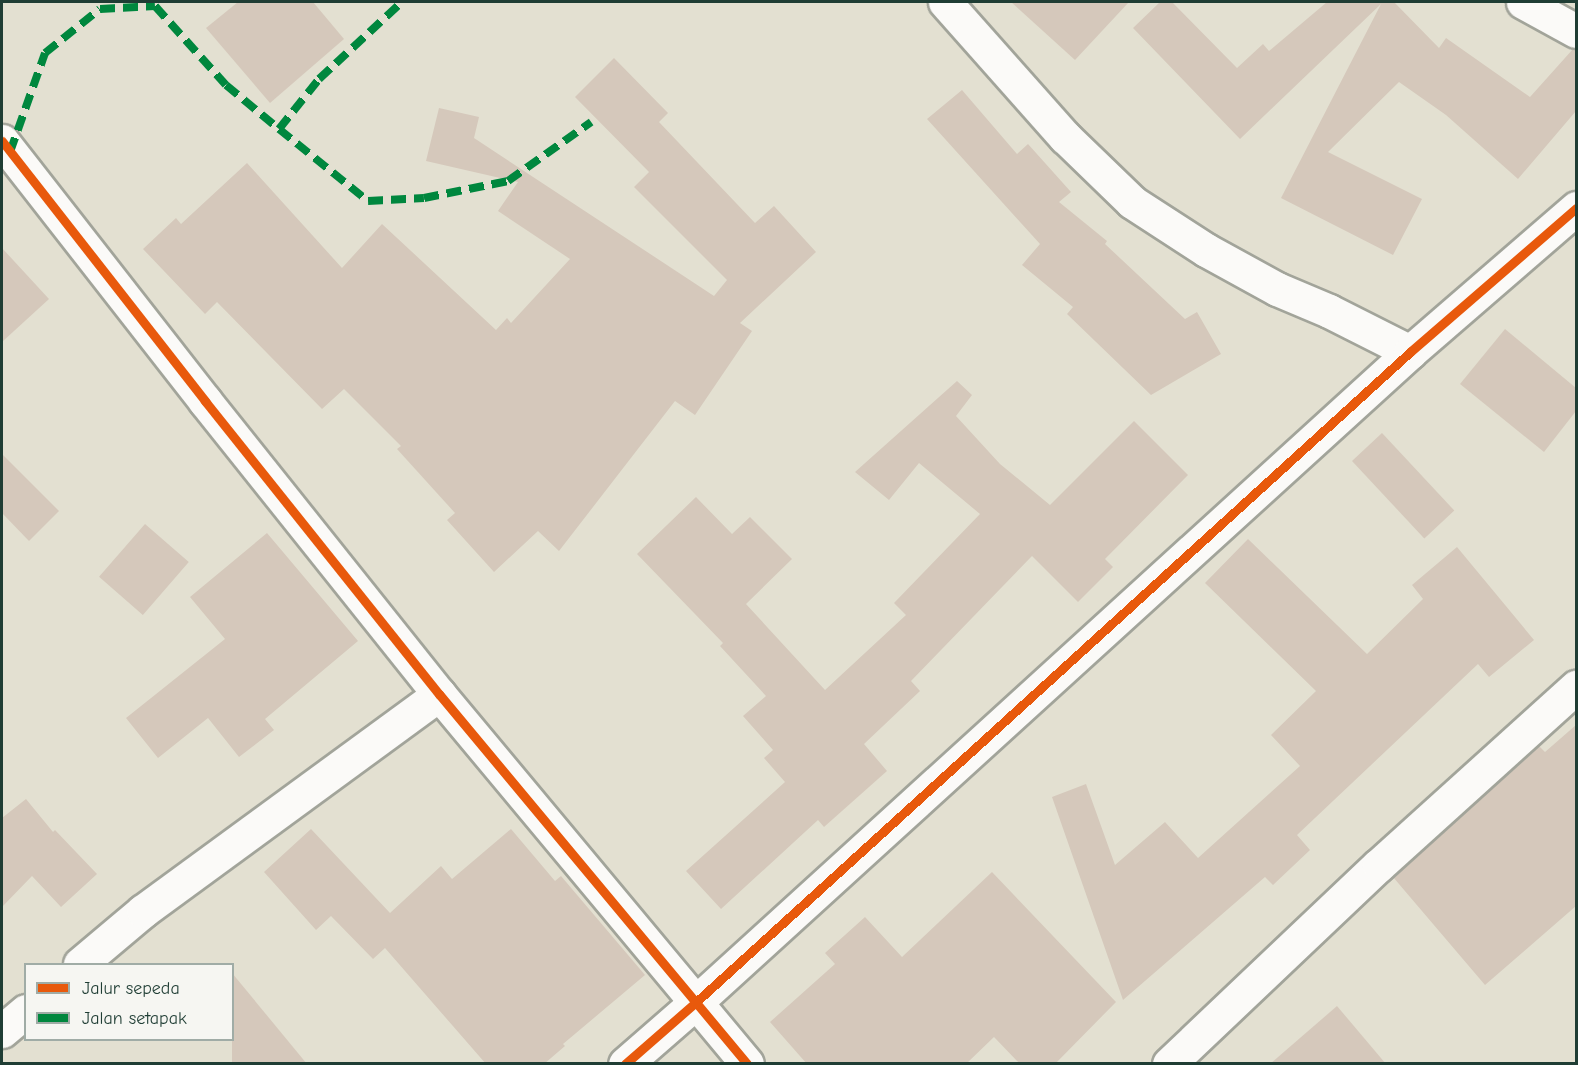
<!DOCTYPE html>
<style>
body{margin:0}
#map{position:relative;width:1578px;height:1065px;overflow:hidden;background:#e3e0d1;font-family:"Comic Neue",sans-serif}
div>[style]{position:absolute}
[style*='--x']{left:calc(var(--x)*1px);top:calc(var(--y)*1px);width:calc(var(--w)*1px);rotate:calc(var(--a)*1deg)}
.building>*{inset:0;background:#d5c8bb;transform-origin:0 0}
.roads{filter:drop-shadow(2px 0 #a2a49a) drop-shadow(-2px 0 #a2a49a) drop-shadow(0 2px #a2a49a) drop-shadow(0 -2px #a2a49a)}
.minor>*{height:33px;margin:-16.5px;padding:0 16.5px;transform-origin:16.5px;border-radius:16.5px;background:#fbfaf8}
.quiet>*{height:8px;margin-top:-4px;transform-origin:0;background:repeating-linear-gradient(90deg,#00873e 0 15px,transparent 0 23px)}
.cycleway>*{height:9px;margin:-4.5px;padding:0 4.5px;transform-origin:4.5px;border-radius:4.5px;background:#e8590c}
span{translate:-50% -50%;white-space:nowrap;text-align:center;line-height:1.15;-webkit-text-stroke:5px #f6f6f2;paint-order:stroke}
.frame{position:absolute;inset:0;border:3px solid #1f3d34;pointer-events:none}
.legend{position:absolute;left:24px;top:963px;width:210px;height:78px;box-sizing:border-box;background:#f6f6f2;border:2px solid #a0aca6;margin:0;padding:8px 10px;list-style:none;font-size:18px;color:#1f3d34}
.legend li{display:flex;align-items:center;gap:12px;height:30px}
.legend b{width:30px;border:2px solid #a0aca6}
</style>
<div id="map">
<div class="building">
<div style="clip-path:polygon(238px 2px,313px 2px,344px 39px,270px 103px,206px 28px)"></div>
<div style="clip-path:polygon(1011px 2px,1129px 2px,1075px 60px)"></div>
<div style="clip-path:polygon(1160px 2px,1172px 2px,1237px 68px,1263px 44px,1269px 51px,1327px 2px,1394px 2px,1439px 48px,1446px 38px,1530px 97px,1573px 49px,1576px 50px,1576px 111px,1518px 179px,1446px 115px,1399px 82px,1328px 152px,1422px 199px,1393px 255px,1281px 198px,1381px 4px,1240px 139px,1133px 28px)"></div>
<div style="clip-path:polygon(614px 58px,668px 113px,659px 122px,755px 223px,774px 206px,816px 252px,740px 323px,752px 331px,695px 415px,675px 401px,559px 551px,538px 531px,494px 572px,447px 520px,455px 513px,397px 449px,401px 446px,344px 389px,322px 409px,217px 302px,205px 314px,143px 249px,176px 218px,181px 224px,247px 163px,342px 268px,382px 224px,496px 330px,507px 318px,511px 323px,570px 259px,498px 211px,518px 182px,426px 161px,439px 108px,479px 117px,474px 138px,714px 296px,727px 280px,634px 187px,649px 172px,575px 97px)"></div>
<div style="clip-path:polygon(962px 90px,1017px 154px,1028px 144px,1071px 192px,1059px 202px,1107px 241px,1105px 244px,1185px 319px,1197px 312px,1221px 354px,1151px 395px,1067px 314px,1073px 307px,1022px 265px,1040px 244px,927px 119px)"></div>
<div style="clip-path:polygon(2px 248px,49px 299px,2px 342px)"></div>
<div style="clip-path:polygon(1505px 329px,1576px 388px,1576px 411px,1544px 452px,1460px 384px)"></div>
<div style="clip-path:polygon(957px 381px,972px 395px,956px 416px,1000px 464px,1050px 505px,1134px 421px,1188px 475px,1105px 559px,1113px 567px,1078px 602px,1032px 556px,911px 681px,920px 691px,864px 744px,887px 771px,824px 827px,818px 820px,721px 909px,686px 871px,785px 782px,764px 758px,773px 750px,743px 716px,766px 696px,720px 646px,723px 643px,637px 554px,696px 497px,732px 534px,750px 517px,792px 559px,746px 604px,825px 690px,906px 615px,894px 603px,980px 514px,919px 463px,889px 500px,855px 472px)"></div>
<div style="left:1382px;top:433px;width:106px;height:41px;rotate:47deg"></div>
<div style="clip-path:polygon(2px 454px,59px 511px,29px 541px,2px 513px)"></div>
<div style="left:145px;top:524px;width:58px;height:70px;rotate:41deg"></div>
<div style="clip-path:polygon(267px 533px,358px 641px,265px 719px,274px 730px,239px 757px,208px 718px,158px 758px,126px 718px,225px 639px,190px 597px)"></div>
<div style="clip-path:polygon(1248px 539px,1367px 654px,1423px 599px,1412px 585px,1457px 547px,1534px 640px,1489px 677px,1478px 664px,1297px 835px,1310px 850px,1273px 885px,1265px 877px,1123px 1000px,1052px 797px,1086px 784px,1115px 865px,1165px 822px,1198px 858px,1300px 766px,1271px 735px,1316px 691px,1205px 583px)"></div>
<div style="clip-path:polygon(1576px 725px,1576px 906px,1485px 985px,1393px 877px,1539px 746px,1545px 752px)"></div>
<div style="clip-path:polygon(26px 799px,53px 832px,55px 830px,97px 874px,61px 907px,32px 876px,2px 907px,2px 818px)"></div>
<div style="clip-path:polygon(311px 829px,390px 913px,441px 866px,452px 879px,511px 829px,555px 881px,561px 876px,645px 975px,563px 1044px,565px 1046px,544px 1064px,486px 1064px,385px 948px,373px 959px,331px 916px,316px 930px,264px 872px)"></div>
<div style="clip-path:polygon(992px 872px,1116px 1002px,1055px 1064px,1020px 1064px,994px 1037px,966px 1064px,807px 1064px,770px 1022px,835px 964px,825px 953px,865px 917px,902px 957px)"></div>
<div style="clip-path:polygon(232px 973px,307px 1064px,232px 1064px)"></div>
<div style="clip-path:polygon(1337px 1006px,1386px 1064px,1270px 1064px)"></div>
</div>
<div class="roads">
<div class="minor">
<div style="--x:945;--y:2;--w:181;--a:48.4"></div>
<div style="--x:1065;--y:137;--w:93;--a:44.1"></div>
<div style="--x:1132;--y:202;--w:88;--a:33"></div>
<div style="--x:1206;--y:250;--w:81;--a:28.8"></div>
<div style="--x:1277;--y:289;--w:56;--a:22.9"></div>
<div style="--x:1329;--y:311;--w:91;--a:26.8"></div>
<div style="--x:1523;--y:2;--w:60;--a:28.7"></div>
<div style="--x:2;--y:141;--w:330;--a:52"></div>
<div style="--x:205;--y:401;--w:375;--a:51.4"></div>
<div style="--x:439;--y:694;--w:481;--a:50.2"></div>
<div style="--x:80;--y:964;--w:82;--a:-40.1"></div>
<div style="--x:143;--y:911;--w:367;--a:-36.2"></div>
<div style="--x:2;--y:1031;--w:31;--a:-40"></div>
<div style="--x:625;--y:1064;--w:94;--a:-41.1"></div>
<div style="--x:696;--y:1002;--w:966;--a:-42.31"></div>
<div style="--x:1410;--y:352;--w:220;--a:-40.9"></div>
<div style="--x:1169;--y:1064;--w:289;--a:-43.5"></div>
<div style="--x:1379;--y:865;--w:266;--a:-42.1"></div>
</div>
</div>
<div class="quiet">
<div style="--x:279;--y:129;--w:114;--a:39"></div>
<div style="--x:368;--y:201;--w:56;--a:-3.1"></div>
<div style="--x:424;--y:198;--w:86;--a:-11.4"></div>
<div style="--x:508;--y:181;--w:102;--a:-35.4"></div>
<div style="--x:10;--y:152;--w:105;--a:-70.5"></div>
<div style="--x:45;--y:53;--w:70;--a:-38.7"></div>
<div style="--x:100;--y:9;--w:55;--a:-3.1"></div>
<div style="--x:155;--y:6;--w:106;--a:48.1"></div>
<div style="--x:226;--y:85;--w:69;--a:39.7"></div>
<div style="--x:279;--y:129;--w:64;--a:-51.3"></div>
<div style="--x:319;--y:79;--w:113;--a:-42.9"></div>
</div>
<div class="cycleway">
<div style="--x:2;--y:141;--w:330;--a:52"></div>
<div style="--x:205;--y:401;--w:375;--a:51.4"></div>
<div style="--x:439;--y:694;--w:481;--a:50.2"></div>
<div style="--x:625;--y:1064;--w:94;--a:-41.1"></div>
<div style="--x:696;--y:1002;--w:966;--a:-42.31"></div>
<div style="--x:1410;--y:352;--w:220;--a:-40.9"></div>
</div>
<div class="frame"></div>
<ul class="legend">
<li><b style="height:8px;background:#e8590c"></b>Jalur sepeda</li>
<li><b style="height:8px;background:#00873e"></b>Jalan setapak</li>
</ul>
</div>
